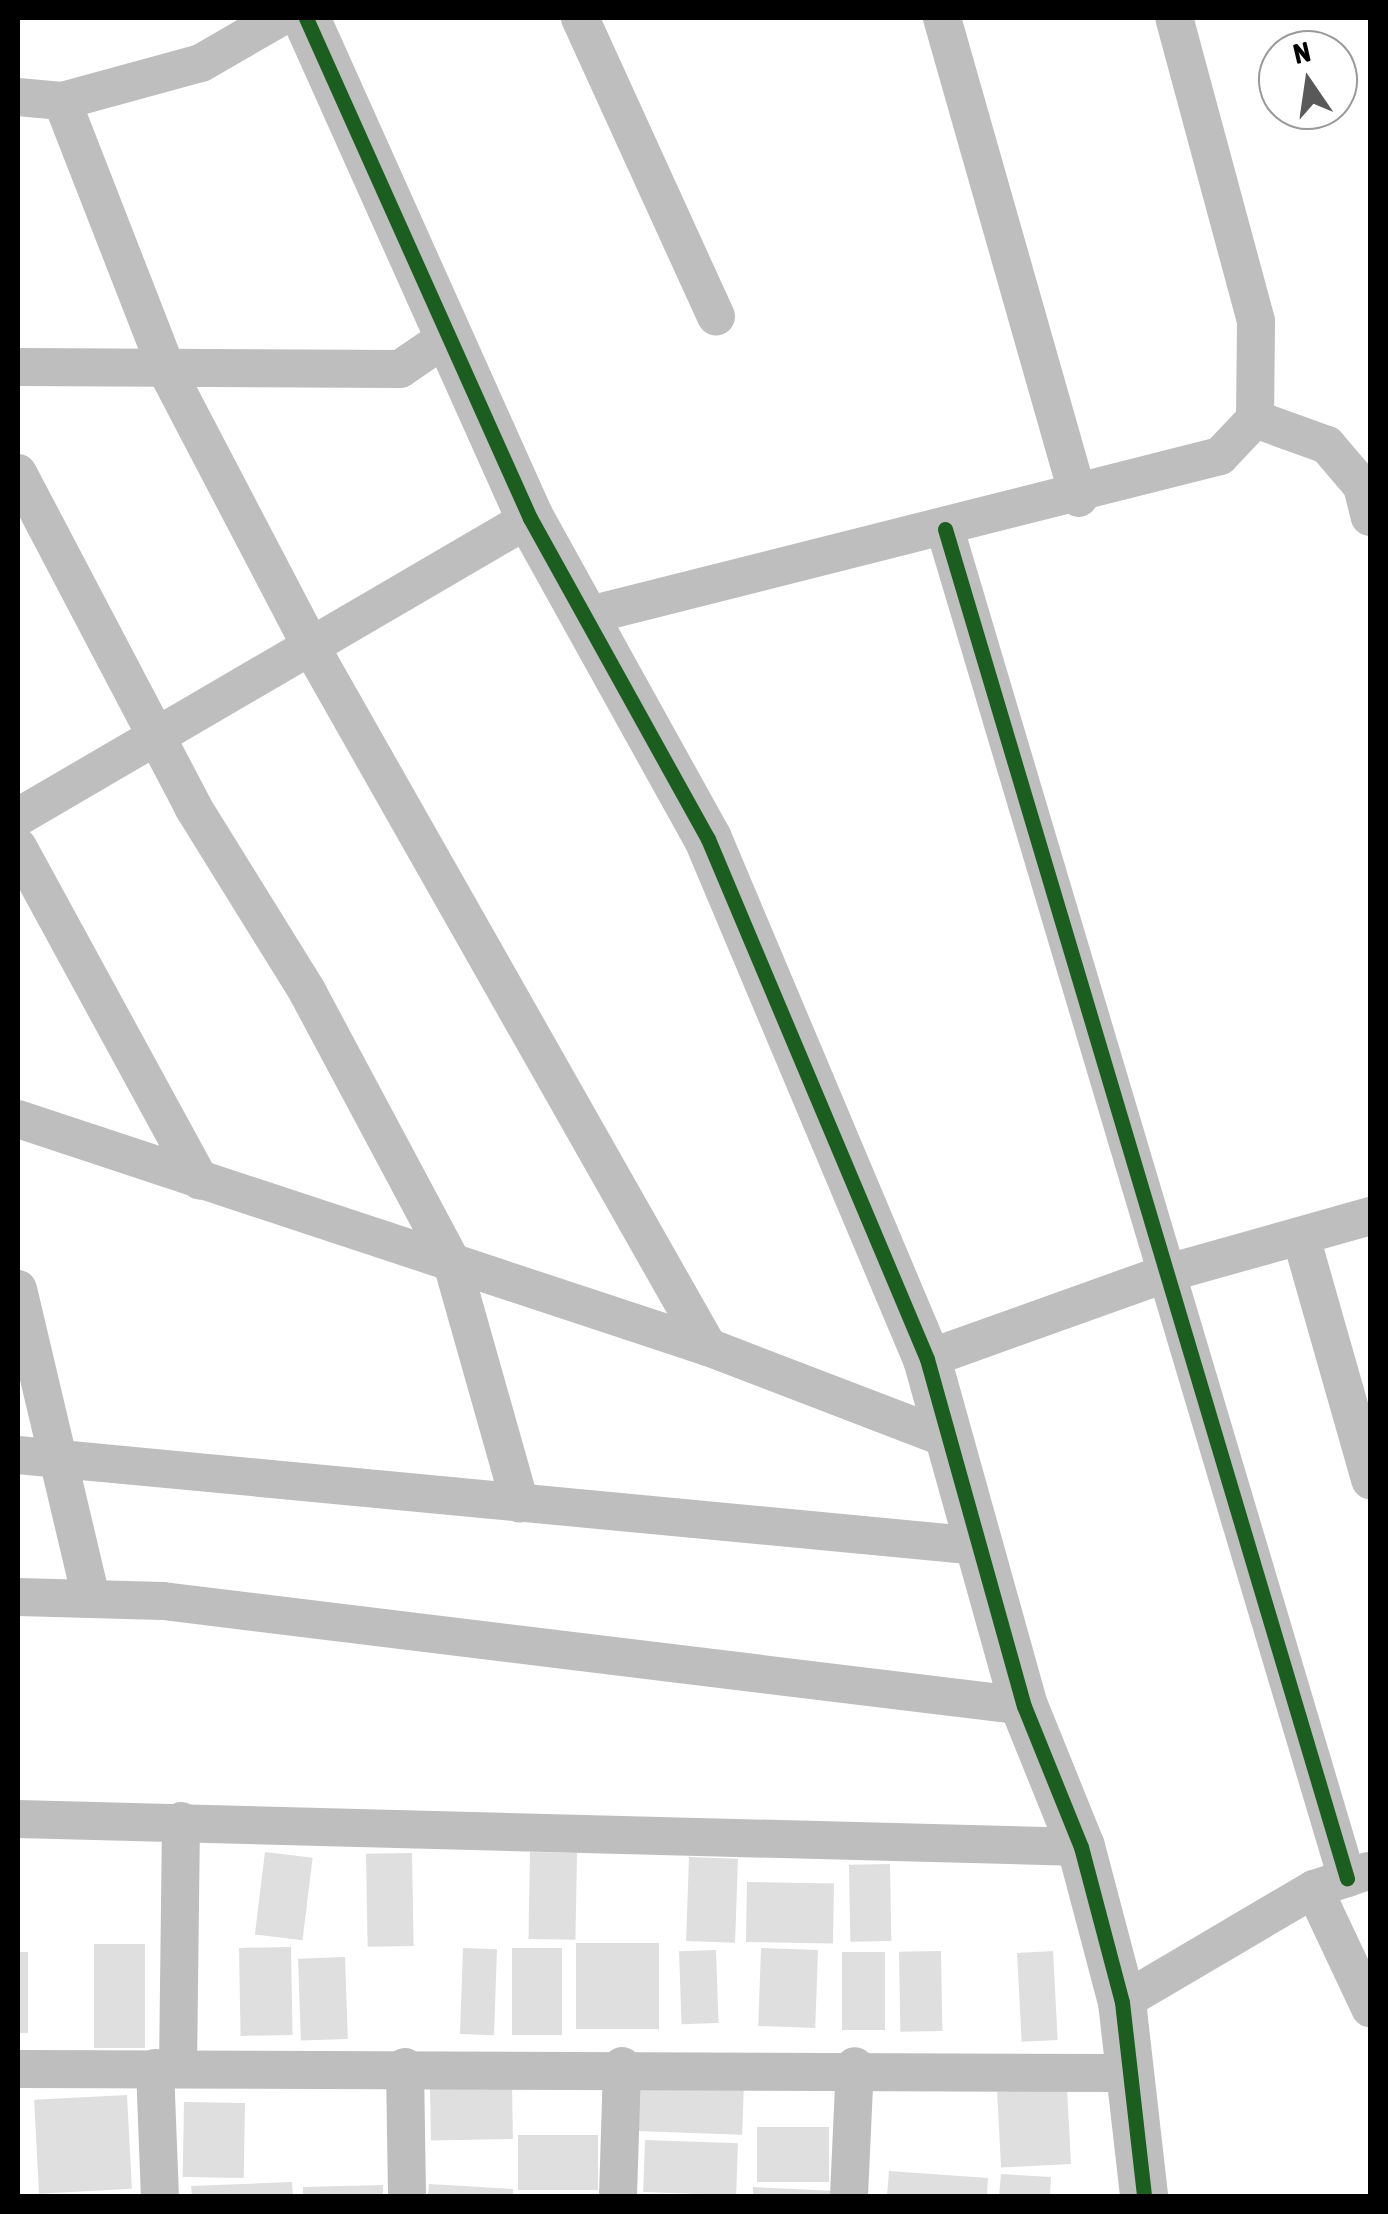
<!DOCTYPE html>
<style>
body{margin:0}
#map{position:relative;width:1388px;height:2214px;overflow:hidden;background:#fff;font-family:"Asap Condensed",sans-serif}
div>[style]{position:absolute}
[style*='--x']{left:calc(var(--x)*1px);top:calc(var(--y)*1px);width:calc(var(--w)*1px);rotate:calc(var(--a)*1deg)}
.building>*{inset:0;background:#dfdfdf;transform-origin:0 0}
.minor>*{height:38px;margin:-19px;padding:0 19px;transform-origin:19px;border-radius:19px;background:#bebebe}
.tertiary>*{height:48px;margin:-24px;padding:0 24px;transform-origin:24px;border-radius:24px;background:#bebebe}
.cycleway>*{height:15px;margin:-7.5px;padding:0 7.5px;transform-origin:7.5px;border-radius:7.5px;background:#1b5e20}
span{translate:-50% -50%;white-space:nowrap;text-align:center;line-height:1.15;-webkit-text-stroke:8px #fff;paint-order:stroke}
.frame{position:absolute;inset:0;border:20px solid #000;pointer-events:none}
.north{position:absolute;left:1258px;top:30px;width:100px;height:100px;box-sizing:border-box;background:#fff;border:2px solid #999;border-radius:50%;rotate:347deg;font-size:28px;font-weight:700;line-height:40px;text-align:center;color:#000}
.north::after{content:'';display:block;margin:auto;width:35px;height:45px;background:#595959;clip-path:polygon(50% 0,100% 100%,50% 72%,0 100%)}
</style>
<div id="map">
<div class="building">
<div style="left:265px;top:1852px;width:48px;height:83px;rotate:7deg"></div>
<div style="left:530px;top:1852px;width:47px;height:87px;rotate:1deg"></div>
<div style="left:412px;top:1853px;width:93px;height:46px;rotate:89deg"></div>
<div style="left:689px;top:1857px;width:49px;height:84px;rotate:2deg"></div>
<div style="left:890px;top:1864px;width:77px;height:41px;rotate:89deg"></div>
<div style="left:747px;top:1882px;width:87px;height:60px;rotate:1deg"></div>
<div style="left:576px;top:1943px;width:83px;height:86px"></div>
<div style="left:94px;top:1944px;width:51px;height:104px"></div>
<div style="left:291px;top:1947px;width:88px;height:52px;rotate:89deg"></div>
<div style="left:463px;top:1948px;width:34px;height:86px;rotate:2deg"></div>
<div style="left:512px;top:1948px;width:50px;height:87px"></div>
<div style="left:761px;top:1948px;width:57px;height:78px;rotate:2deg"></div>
<div style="left:716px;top:1950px;width:73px;height:37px;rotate:88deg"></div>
<div style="left:941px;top:1951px;width:80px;height:42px;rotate:89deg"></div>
<div style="left:1053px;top:1951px;width:89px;height:36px;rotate:87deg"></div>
<div style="left:18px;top:1952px;width:10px;height:81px"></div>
<div style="left:842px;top:1952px;width:43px;height:78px"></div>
<div style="left:345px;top:1957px;width:82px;height:47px;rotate:88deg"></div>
<div style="left:638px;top:2080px;width:106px;height:51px;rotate:2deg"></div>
<div style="left:512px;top:2086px;width:53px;height:82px;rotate:89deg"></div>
<div style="left:1067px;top:2088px;width:76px;height:70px;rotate:87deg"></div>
<div style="left:127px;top:2095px;width:94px;height:93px;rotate:87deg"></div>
<div style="left:184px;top:2102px;width:61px;height:75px;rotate:1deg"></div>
<div style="left:757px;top:2127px;width:72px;height:55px"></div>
<div style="left:518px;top:2135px;width:80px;height:55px"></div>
<div style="left:645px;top:2140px;width:93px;height:52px;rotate:2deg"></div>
<div style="clip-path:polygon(889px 2171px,988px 2178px,987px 2196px,887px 2196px)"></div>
<div style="clip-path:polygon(1001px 2174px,1051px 2177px,1050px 2196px,999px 2196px)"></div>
<div style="clip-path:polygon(292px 2182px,293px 2196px,192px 2196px,191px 2186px)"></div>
<div style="clip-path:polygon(429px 2184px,513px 2189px,513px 2196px,428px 2196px)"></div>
<div style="clip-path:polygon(383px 2185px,383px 2196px,303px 2196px,303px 2187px)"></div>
<div style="clip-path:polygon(753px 2187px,835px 2191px,835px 2196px,753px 2196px)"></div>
</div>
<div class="minor">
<div style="--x:580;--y:18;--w:328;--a:65.5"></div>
<div style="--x:942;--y:18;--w:499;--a:74.1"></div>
<div style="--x:18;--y:97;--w:44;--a:5.2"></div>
<div style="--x:62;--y:101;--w:144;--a:-15.3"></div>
<div style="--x:201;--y:63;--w:90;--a:-30"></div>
<div style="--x:62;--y:101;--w:292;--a:68.7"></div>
<div style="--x:168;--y:373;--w:309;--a:62.4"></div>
<div style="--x:311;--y:647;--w:805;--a:60.44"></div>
<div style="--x:18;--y:367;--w:382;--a:0.3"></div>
<div style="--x:400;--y:369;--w:53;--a:-34.3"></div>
<div style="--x:1255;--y:419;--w:77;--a:19.9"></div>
<div style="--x:1327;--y:445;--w:54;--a:49.5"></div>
<div style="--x:1362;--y:486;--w:32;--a:76"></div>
<div style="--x:18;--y:473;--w:377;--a:62.3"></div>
<div style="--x:193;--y:807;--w:216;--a:58.2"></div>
<div style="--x:307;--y:991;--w:308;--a:61.9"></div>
<div style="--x:452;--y:1263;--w:250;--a:74.2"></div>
<div style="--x:945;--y:529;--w:1408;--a:73.41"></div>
<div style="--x:582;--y:617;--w:658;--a:-14.16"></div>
<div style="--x:1220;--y:456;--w:51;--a:-46.6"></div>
<div style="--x:1255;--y:419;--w:98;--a:-89.4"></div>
<div style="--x:1256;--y:321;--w:314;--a:-105.1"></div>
<div style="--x:18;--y:817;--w:593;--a:-30.28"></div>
<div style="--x:18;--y:847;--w:380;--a:61.4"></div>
<div style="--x:18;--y:1119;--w:727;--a:18.29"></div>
<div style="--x:708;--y:1347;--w:257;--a:21"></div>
<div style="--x:1301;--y:1237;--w:253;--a:74.1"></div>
<div style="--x:18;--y:1289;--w:317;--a:76.7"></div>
<div style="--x:927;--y:1359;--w:252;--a:-19.7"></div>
<div style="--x:1164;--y:1274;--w:214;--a:-15.7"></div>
<div style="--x:18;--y:1455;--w:965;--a:5.41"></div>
<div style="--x:18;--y:1597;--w:145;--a:1.6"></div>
<div style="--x:163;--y:1601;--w:867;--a:6.95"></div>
<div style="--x:18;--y:1819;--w:1063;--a:1.51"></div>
<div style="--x:1314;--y:1889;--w:132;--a:64.8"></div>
<div style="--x:1122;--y:2002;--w:223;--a:-30.5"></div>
<div style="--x:1314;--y:1889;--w:57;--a:-18.4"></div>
<div style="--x:405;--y:2067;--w:129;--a:89.1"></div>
<div style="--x:155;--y:2068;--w:128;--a:87.8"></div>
<div style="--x:178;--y:2068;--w:247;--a:-89.3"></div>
<div style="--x:18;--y:2069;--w:1109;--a:0.21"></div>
<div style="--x:618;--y:2196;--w:130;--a:-88.2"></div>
<div style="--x:849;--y:2196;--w:130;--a:-87.4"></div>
</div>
<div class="tertiary">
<div style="--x:306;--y:18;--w:548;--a:65.87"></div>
<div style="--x:530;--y:518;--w:367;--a:61"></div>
<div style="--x:708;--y:839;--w:564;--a:67.16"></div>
<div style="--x:927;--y:1359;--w:360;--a:74.4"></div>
<div style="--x:1024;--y:1706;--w:152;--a:68"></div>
<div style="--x:1081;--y:1847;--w:160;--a:75.2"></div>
<div style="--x:1122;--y:2002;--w:195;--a:83.5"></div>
</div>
<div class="cycleway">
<div style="--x:306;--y:18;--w:548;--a:65.87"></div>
<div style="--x:530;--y:518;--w:367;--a:61"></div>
<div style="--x:708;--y:839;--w:564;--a:67.16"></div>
<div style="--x:927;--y:1359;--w:360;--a:74.4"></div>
<div style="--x:1024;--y:1706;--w:152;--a:68"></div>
<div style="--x:1081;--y:1847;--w:160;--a:75.2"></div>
<div style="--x:1122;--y:2002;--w:195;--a:83.5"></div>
<div style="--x:945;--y:529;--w:1408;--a:73.41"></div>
</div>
<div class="frame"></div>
<div class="north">N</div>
</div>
